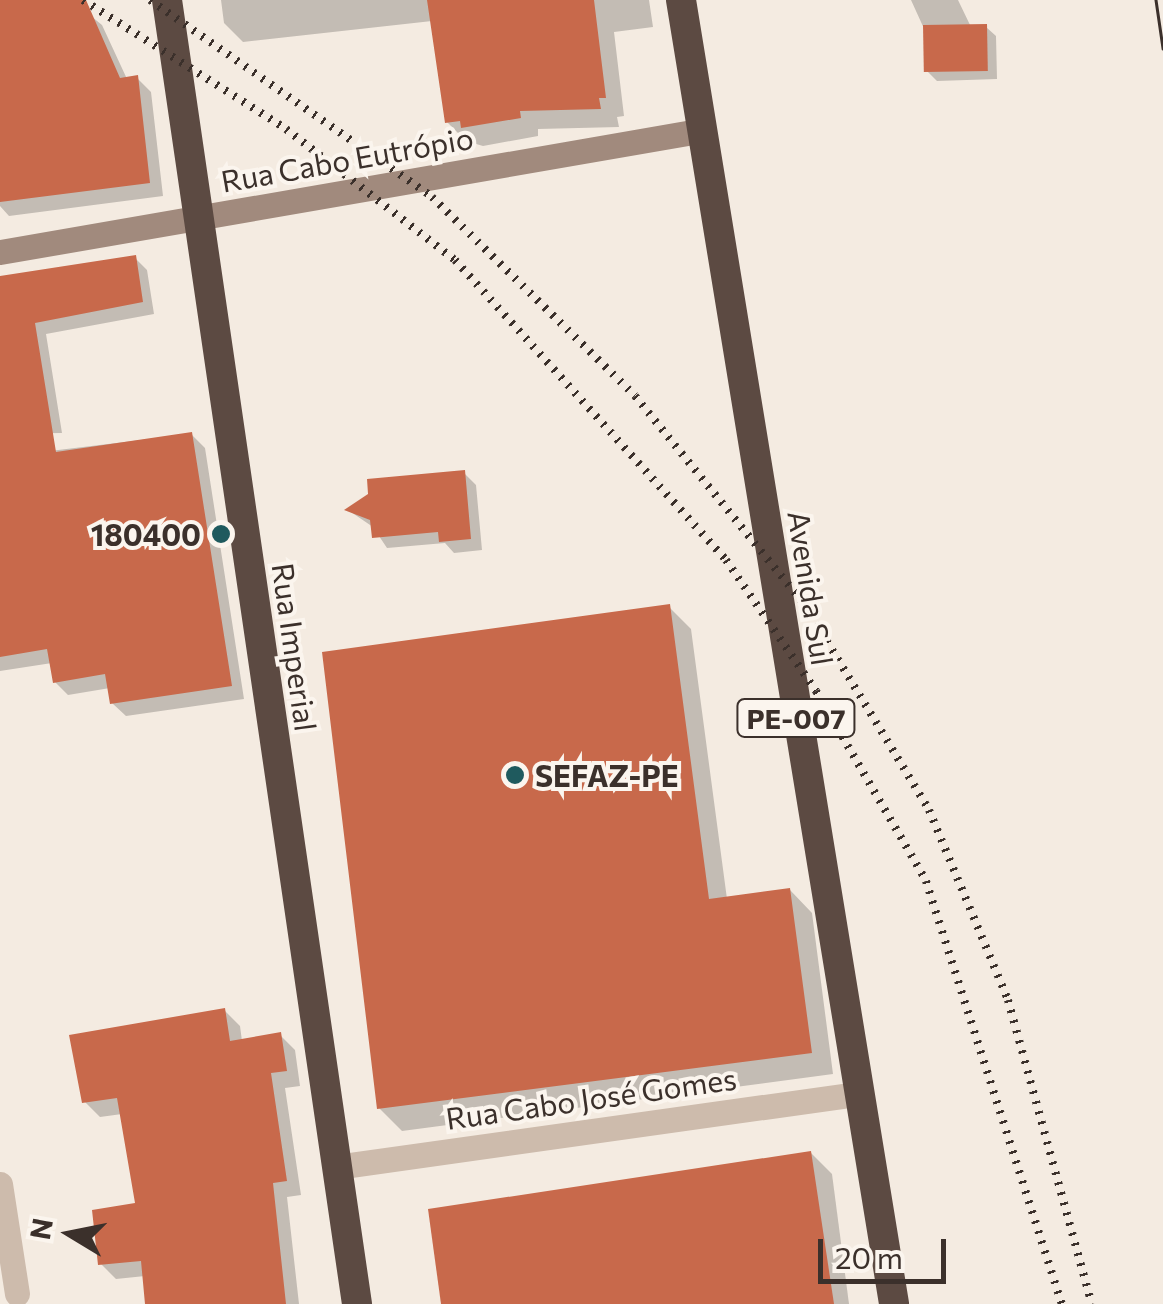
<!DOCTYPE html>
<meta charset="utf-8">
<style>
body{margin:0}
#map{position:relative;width:1163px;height:1304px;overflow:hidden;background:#f4ebe1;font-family:Commissioner,sans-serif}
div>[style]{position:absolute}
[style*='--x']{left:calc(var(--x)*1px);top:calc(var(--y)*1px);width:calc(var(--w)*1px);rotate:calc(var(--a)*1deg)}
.shadow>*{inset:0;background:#0003}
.building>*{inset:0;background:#c8694b;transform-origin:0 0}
.street>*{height:25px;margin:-12.5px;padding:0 12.5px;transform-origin:12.5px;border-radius:12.5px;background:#cdbbac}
.secondary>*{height:25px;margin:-12.5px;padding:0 12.5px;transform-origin:12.5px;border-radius:12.5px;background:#a18a7d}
.highway>*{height:30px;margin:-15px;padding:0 15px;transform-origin:15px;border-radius:15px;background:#5c4a42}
.tram>*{height:2.5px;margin:-1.25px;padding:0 1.25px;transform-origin:1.25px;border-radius:1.25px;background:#3b302b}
.rail>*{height:8px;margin-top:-4px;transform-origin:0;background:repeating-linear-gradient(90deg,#3b302b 0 2.5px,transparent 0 10.5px)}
.dots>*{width:28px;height:28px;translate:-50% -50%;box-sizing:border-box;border:5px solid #fbf5ee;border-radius:50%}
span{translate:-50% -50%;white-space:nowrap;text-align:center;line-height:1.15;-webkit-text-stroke:8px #fbf5ee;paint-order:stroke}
.shield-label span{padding:2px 8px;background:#fbf5ee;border:2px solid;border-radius:8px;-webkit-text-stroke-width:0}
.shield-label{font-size:28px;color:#3b302b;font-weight:700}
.street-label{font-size:30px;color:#3b302b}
.poi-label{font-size:30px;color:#3b302b;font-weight:700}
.right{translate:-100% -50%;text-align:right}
.left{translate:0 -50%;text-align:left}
.north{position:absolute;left:20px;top:1184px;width:100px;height:100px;-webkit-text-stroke:8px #fbf5ee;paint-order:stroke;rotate:280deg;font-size:28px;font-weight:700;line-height:40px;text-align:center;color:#3b302b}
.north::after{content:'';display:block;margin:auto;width:35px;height:45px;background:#3b302b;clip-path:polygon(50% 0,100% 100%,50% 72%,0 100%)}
.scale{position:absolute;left:818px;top:1239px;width:128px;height:45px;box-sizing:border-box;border:5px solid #3b302b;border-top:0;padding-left:12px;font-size:30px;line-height:35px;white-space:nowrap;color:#3b302b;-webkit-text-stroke:8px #fbf5ee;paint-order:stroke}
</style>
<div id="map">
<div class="shadow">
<div style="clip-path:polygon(0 0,71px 0,102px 25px,127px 79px,137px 78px,151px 92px,163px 196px,9px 216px,0 206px)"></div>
<div style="clip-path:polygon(221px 0,649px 0,653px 27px,614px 32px,624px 116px,617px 117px,619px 127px,538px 129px,538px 136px,483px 146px,466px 141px,447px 122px,432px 21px,243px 42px,224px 23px)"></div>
<div style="clip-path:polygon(911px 0,958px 0,971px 27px,986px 27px,996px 36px,997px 79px,937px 81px,927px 71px,926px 33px)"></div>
<div style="clip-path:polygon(135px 258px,147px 270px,154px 314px,46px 334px,62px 433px,0 434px,0 279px)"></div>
<div style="clip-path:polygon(191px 434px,205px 448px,244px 699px,126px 716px,112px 703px,110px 688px,68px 695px,55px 682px,52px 663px,0 671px,0 457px)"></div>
<div style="clip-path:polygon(464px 473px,476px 485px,482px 550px,454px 553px,445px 543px,387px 548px,373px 527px,348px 510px)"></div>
<div style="clip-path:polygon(669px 607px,691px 629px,727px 899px,790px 890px,812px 913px,833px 1074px,402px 1131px,379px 1108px)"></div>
<div style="clip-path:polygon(224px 1010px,240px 1026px,242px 1041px,280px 1035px,295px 1050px,300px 1086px,285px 1088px,301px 1195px,287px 1197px,299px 1304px,148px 1304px,145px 1276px,116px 1279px,101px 1264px,138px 1205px,122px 1114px,100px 1117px,85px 1102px)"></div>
<div style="clip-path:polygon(811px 1153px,832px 1174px,849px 1304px,443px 1304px)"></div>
</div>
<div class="building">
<div style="clip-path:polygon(0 0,86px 0,120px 78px,138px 75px,150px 183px,0 202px)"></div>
<div style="clip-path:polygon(427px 0,594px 0,606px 98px,599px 98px,601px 109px,520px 111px,521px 118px,461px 128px,460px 121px,445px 123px)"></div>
<div style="left:987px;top:24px;width:47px;height:64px;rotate:89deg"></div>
<div style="clip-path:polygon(136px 255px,143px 302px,35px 323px,56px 452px,192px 432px,232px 686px,110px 704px,105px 674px,53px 683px,47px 649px,0 657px,0 276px)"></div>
<div style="clip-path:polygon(465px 470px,471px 539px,439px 542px,438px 532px,372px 538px,370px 520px,344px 510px,368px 494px,367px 479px)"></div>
<div style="clip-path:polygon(670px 604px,709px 899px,790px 888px,812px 1053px,377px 1109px,322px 652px)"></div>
<div style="clip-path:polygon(225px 1008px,230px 1041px,281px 1032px,287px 1071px,271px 1073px,287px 1181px,273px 1183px,286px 1304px,145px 1304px,141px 1261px,98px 1265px,92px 1210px,135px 1203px,117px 1098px,82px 1103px,69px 1035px)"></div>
<div style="clip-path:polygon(811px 1151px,834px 1304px,441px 1304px,428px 1209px)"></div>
</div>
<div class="street">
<div style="--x:336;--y:1167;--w:525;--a:-7.99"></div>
<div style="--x:0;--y:1184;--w:111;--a:81.2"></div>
</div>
<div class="secondary">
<div style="--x:0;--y:252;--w:714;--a:-9.83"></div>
</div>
<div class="highway">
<div style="--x:167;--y:0;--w:1318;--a:81.71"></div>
<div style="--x:681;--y:0;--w:1321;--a:80.72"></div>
</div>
<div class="tram">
<div style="--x:1156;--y:0;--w:49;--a:81.7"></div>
</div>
<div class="rail">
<div style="--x:83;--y:0;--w:241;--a:32.4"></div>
<div style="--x:286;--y:129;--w:214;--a:37.8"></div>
<div style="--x:455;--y:260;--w:404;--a:47.9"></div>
<div style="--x:726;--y:560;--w:159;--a:55.5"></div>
<div style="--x:816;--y:691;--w:220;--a:59.9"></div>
<div style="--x:926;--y:881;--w:444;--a:72.2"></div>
<div style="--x:150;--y:0;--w:344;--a:34.9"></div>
<div style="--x:432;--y:197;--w:284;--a:44.4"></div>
<div style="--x:635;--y:396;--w:269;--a:50.9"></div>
<div style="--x:805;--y:605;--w:240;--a:58.8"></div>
<div style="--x:929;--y:810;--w:206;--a:67.4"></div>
<div style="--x:1008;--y:1000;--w:315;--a:74.6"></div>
</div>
<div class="dots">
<div style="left:221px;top:534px;background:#1f5a5e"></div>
<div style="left:515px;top:775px;background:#1f5a5e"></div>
</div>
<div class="shield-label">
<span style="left:796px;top:718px">PE-007</span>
</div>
<div class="street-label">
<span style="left:347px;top:159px;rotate:-10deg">Rua Cabo Eutrópio</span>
<span style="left:811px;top:588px;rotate:81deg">Avenida Sul</span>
<span style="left:295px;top:647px;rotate:82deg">Rua Imperial</span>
<span style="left:591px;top:1098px;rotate:-8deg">Rua Cabo José Gomes</span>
</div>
<div class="poi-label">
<span class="right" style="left:201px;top:534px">180400</span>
<span class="left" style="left:535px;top:775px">SEFAZ-PE</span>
</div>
<div class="north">N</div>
<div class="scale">20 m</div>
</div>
